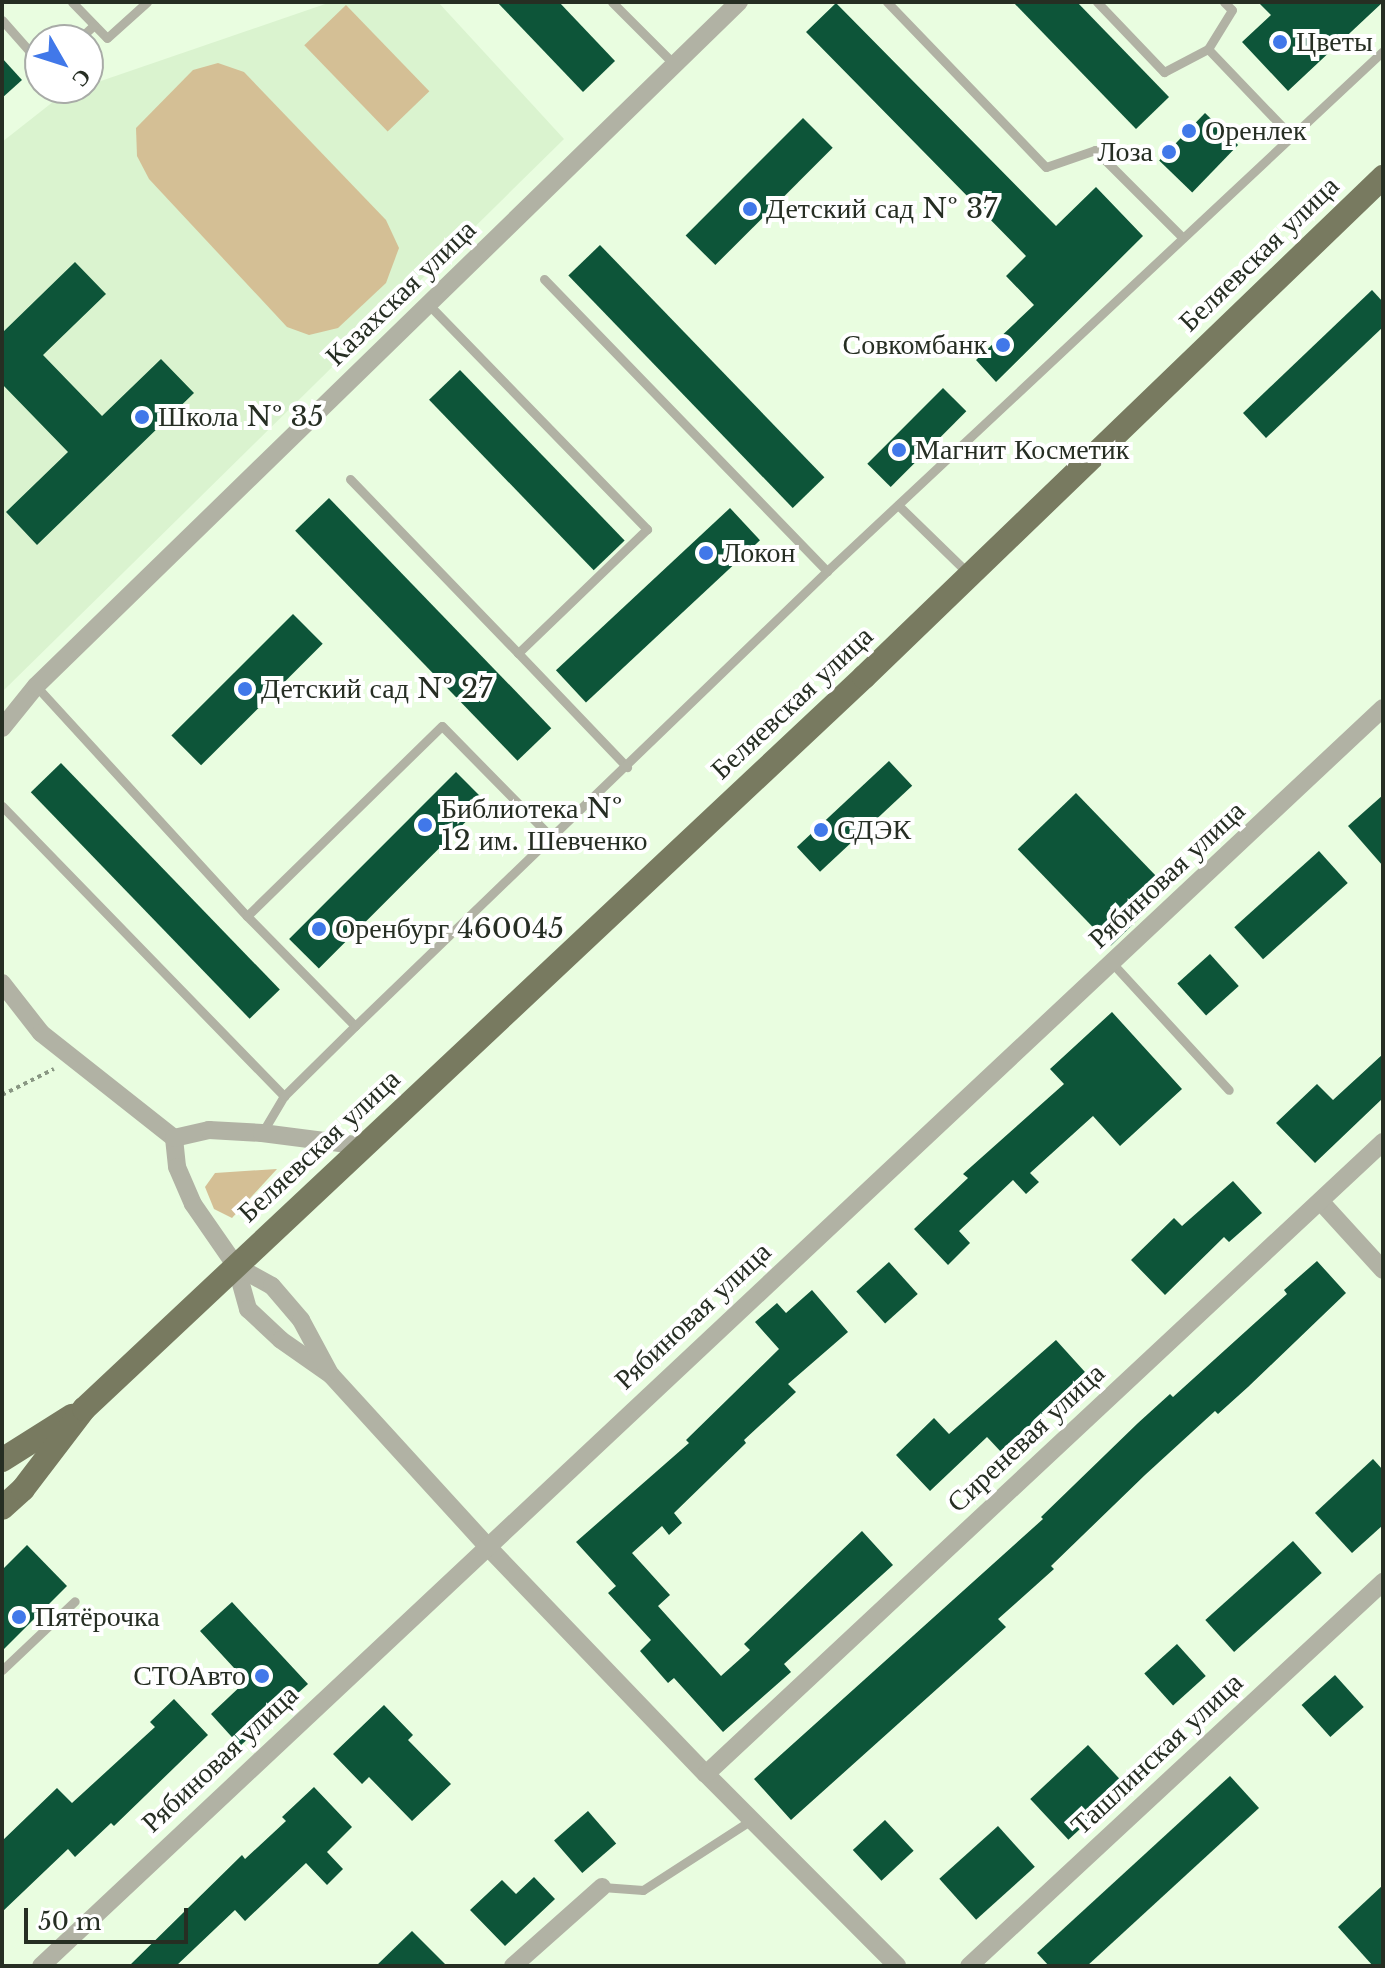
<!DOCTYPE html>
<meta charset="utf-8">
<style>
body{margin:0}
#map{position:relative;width:1385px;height:1968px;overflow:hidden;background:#e9fde0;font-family:"Libre Baskerville",serif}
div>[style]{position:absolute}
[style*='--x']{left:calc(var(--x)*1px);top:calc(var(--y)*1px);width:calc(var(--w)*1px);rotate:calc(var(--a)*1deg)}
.built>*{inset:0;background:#daf3cf}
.green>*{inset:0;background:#d4bf95;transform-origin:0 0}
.building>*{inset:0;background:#0d5539;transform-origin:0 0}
.path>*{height:4px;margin-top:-2px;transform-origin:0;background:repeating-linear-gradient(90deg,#899783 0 4px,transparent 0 8px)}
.service>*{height:9px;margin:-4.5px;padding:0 4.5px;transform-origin:4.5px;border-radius:4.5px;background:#b1b2a4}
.minor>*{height:18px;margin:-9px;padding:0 9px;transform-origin:9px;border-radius:9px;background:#b1b2a4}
.primary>*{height:24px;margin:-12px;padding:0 12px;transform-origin:12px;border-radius:12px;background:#787a60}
.dots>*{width:22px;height:22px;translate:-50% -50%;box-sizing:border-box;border:4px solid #fff;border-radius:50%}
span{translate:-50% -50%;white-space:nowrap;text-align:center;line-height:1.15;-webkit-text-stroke:8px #fff;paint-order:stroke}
.poi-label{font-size:28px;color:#262e23}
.left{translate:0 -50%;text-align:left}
.right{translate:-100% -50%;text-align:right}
.street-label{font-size:28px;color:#262e23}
.frame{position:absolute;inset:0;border:4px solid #262e23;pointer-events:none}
.north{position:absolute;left:24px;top:24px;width:80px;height:80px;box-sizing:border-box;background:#fff;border:2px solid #a8aba7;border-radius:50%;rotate:129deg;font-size:22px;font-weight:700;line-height:32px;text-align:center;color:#262e23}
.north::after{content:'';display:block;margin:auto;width:28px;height:36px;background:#4178e9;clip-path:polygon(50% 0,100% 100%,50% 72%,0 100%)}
.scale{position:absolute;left:24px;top:1908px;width:164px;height:36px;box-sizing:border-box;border:4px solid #262e23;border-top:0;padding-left:10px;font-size:24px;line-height:28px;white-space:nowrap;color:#262e23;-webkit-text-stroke:6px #fff;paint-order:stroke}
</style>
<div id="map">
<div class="built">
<div style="clip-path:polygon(331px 2px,438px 2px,564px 139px,2px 692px,2px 142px,63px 94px)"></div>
</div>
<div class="green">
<div style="left:346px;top:5px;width:120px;height:58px;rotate:46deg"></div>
<div style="clip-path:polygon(218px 63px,244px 72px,386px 220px,399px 248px,386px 283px,338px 328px,309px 335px,287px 327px,149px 179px,137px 156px,136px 128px,193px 70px)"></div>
<div style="clip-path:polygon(277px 1169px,232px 1218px,214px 1209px,205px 1187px,215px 1173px)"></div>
</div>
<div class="building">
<div style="clip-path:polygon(497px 2px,559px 2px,615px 61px,583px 92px)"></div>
<div style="clip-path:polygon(1013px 2px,1077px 2px,1169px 97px,1136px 129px)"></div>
<div style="clip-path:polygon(1258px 2px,1383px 2px,1288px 91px,1242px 42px,1271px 15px)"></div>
<div style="clip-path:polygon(836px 3px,1056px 226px,1096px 187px,1143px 236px,996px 382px,976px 360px,1034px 305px,1006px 276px,1026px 256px,806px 32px)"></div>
<div style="clip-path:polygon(2px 58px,22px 80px,2px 98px)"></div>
<div style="left:1205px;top:113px;width:46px;height:66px;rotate:44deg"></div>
<div style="left:803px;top:118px;width:42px;height:166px;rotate:45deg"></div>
<div style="left:600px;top:245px;width:323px;height:44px;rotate:46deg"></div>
<div style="clip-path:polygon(75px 262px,106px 294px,43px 355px,102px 416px,161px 359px,194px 393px,37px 545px,6px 512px,68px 452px,2px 384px,2px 333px)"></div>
<div style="clip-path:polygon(1372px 290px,1383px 302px,1383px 327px,1266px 438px,1243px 413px)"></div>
<div style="left:460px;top:370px;width:237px;height:43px;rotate:46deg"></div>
<div style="left:943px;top:388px;width:33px;height:107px;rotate:45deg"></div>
<div style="left:329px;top:498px;width:320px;height:47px;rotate:46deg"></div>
<div style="left:730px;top:508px;width:44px;height:238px;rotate:47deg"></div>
<div style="left:293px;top:614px;width:42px;height:172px;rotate:45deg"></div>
<div style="left:889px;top:761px;width:34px;height:126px;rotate:47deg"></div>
<div style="left:61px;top:763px;width:315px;height:42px;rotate:46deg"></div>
<div style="left:456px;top:772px;width:42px;height:236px;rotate:45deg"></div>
<div style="left:1076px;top:793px;width:134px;height:81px;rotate:46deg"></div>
<div style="clip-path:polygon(1383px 795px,1383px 866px,1348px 826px)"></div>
<div style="left:1319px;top:851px;width:43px;height:114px;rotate:48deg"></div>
<div style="left:1210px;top:954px;width:43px;height:44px;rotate:48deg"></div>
<div style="clip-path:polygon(1112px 1012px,1182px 1089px,1120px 1146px,1093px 1116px,1030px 1173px,1039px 1182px,1026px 1194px,1013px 1180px,959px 1231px,970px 1243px,948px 1265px,914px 1229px,968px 1178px,963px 1174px,1064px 1084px,1050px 1069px)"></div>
<div style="clip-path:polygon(1383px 1054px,1383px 1098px,1315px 1163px,1276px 1123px,1317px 1084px,1333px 1100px)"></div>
<div style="clip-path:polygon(1233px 1181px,1262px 1213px,1229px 1242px,1224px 1237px,1165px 1295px,1131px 1260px,1174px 1218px,1182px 1226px)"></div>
<div style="clip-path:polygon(1317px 1261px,1346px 1293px,1248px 1387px,1218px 1414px,1215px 1411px,1145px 1475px,1051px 1566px,1054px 1569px,998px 1619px,1006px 1627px,791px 1820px,754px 1779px,1043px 1519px,1041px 1517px,1138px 1423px,1170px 1394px,1173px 1397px,1287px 1294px,1284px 1290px)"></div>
<div style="left:889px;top:1262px;width:43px;height:44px;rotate:48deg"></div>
<div style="clip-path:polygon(812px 1290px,848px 1332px,788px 1384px,796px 1392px,744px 1440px,746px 1443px,674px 1513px,682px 1523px,669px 1535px,662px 1526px,632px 1553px,670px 1595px,658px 1606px,721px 1676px,750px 1650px,744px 1644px,862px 1531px,893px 1565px,784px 1664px,791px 1672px,723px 1732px,674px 1678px,668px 1683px,640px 1651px,651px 1640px,608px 1593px,616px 1586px,576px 1542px,689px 1443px,686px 1440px,779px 1349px,755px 1322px,777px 1303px,786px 1313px)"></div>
<div style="clip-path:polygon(1056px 1340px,1085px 1372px,1002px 1453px,987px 1437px,930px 1491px,896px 1455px,934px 1418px,949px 1434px)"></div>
<div style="clip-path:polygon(1373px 1459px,1383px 1470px,1383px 1525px,1352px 1553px,1315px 1513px)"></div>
<div style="left:1293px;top:1541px;width:43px;height:118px;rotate:48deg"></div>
<div style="clip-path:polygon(27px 1545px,67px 1586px,2px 1651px,2px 1570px)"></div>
<div style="clip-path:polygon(232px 1602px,308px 1684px,240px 1746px,211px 1714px,246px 1681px,200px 1631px)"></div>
<div style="left:1177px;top:1644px;width:43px;height:44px;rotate:48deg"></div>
<div style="left:1335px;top:1675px;width:43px;height:45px;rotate:48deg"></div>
<div style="clip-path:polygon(174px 1699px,208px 1735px,114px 1826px,111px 1823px,75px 1857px,68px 1849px,2px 1912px,2px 1841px,57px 1788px,72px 1803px,155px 1727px,150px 1722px)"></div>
<div style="clip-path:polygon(384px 1705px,413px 1735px,408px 1740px,451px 1784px,412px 1821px,369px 1777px,362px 1784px,333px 1754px)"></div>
<div style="left:1088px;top:1745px;width:56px;height:79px;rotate:47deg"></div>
<div style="clip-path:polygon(1230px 1776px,1259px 1808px,1087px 1966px,1049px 1966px,1037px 1953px)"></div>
<div style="clip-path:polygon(314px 1787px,352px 1827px,327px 1852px,343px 1869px,327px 1885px,306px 1863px,245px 1921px,235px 1910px,176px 1966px,129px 1966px,242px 1855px,245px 1859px,286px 1821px,282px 1817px)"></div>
<div style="left:588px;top:1811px;width:43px;height:45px;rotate:49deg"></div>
<div style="left:885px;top:1820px;width:42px;height:44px;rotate:47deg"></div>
<div style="left:998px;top:1826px;width:55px;height:79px;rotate:48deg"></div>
<div style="clip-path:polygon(534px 1877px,555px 1899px,505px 1946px,470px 1910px,502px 1880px,516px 1894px)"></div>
<div style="clip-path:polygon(1383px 1885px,1383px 1966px,1373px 1966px,1338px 1927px)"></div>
<div style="clip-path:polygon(412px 1931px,447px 1966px,376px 1966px)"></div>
</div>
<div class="path">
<div style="--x:2;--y:1095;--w:58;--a:-26.6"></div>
</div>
<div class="service">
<div style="--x:72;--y:2;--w:50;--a:45.8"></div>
<div style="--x:107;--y:38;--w:54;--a:-42"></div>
<div style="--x:612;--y:2;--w:88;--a:45"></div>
<div style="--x:887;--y:2;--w:229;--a:46.1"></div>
<div style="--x:1046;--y:167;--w:52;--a:-19.1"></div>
<div style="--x:1095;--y:150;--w:124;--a:45"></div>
<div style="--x:1097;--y:2;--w:97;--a:46.3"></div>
<div style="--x:1164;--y:72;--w:50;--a:-27.6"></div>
<div style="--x:1224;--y:2;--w:11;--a:45"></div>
<div style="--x:1232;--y:10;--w:46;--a:121.6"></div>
<div style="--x:1208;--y:49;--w:122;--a:46.3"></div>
<div style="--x:2;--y:20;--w:57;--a:48.5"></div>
<div style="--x:78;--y:40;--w:22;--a:-43"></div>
<div style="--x:544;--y:279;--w:407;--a:45.9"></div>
<div style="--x:429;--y:305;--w:313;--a:45.8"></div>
<div style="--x:647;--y:529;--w:179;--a:136.1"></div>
<div style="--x:518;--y:653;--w:158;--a:46.3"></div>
<div style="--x:350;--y:479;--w:242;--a:46"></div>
<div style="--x:898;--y:505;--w:100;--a:44.2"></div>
<div style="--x:36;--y:686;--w:312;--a:47.5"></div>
<div style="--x:247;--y:916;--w:154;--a:45.5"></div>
<div style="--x:2;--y:806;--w:405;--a:45.8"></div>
<div style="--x:247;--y:916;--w:272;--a:-44.3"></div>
<div style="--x:442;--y:726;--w:157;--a:45.5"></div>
<div style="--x:1113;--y:964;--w:171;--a:47.4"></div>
<div style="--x:262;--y:1133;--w:43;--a:-59.3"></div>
<div style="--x:284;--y:1096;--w:100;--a:-44.6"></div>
<div style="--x:355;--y:1026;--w:656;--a:-43.95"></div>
<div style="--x:827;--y:571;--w:761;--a:-43.08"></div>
<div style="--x:2;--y:1670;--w:100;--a:-43.4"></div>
<div style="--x:602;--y:1887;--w:41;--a:4.2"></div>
<div style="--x:643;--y:1890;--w:129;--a:-32.9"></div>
</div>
<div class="minor">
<div style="--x:2;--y:728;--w:54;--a:-51"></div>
<div style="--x:36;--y:686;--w:981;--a:-44.22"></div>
<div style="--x:2;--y:983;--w:63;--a:52"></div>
<div style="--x:41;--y:1033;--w:169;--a:38.3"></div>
<div style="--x:174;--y:1138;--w:29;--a:84"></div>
<div style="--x:177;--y:1167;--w:40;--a:66.6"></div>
<div style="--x:193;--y:1204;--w:75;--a:55.3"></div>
<div style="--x:236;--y:1266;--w:45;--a:74.4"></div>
<div style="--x:248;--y:1309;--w:45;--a:43.2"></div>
<div style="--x:281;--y:1340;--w:61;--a:35"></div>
<div style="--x:331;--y:1375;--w:231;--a:47.6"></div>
<div style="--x:487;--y:1546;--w:316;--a:46.2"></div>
<div style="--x:706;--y:1774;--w:271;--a:45.1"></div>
<div style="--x:174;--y:1138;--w:36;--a:-13"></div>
<div style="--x:209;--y:1130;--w:53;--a:3.2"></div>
<div style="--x:262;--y:1133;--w:102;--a:7.3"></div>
<div style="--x:1321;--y:1202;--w:92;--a:47.6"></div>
<div style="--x:236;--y:1266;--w:41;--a:29.1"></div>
<div style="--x:272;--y:1286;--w:45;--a:49.5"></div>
<div style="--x:301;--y:1320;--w:59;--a:61.7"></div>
<div style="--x:706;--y:1774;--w:926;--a:-43.03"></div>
<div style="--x:41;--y:1966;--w:1839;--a:-43.15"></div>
<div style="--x:513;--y:1966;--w:119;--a:-41.6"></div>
<div style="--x:969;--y:1966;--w:565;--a:-42.85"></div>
</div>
<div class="primary">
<div style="--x:2;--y:1460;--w:83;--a:-32.2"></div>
<div style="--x:2;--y:1508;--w:28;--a:-42"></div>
<div style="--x:23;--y:1489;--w:101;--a:-52.7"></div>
<div style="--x:84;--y:1409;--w:1070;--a:-43.18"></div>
<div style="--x:864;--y:677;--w:721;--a:-43.93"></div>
</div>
<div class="dots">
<div style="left:1280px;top:42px;background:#4178e9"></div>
<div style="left:1189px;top:131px;background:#4178e9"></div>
<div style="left:1169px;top:152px;background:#4178e9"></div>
<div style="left:750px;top:209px;background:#4178e9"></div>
<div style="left:1003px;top:345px;background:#4178e9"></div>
<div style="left:142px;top:417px;background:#4178e9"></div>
<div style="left:899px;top:450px;background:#4178e9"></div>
<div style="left:706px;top:553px;background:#4178e9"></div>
<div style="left:245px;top:689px;background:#4178e9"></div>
<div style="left:425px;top:825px;background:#4178e9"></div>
<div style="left:821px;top:830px;background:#4178e9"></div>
<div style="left:319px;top:929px;background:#4178e9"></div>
<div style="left:19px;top:1617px;background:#4178e9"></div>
<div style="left:262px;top:1676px;background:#4178e9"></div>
</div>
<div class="poi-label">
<span class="left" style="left:1296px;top:42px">Цветы</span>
<span class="left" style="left:1205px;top:131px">Оренлек</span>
<span class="right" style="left:1153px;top:152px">Лоза</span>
<span class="left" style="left:766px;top:209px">Детский сад № 37</span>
<span class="right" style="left:987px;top:345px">Совкомбанк</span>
<span class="left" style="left:158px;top:417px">Школа № 35</span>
<span class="left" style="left:915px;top:450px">Магнит Косметик</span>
<span class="left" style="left:722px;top:553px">Локон</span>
<span class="left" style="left:261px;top:689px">Детский сад № 27</span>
<span class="left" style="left:441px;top:825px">Библиотека №<br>12 им. Шевченко</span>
<span class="left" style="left:837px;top:830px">СДЭК</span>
<span class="left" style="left:335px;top:929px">Оренбург 460045</span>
<span class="left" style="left:35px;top:1617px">Пятёрочка</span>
<span class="right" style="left:246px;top:1676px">СТОАвто</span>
</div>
<div class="street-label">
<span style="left:1259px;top:254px;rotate:-44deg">Беляевская улица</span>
<span style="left:401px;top:293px;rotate:-44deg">Казахская улица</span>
<span style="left:792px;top:703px;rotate:-43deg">Беляевская улица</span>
<span style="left:1167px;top:875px;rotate:-43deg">Рябиновая улица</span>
<span style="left:319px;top:1146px;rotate:-43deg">Беляевская улица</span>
<span style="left:693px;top:1316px;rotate:-43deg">Рябиновая улица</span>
<span style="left:1026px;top:1438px;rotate:-43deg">Сиреневая улица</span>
<span style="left:1157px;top:1754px;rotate:-43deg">Ташлинская улица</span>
<span style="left:220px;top:1759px;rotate:-43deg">Рябиновая улица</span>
</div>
<div class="frame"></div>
<div class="north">С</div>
<div class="scale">50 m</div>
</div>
